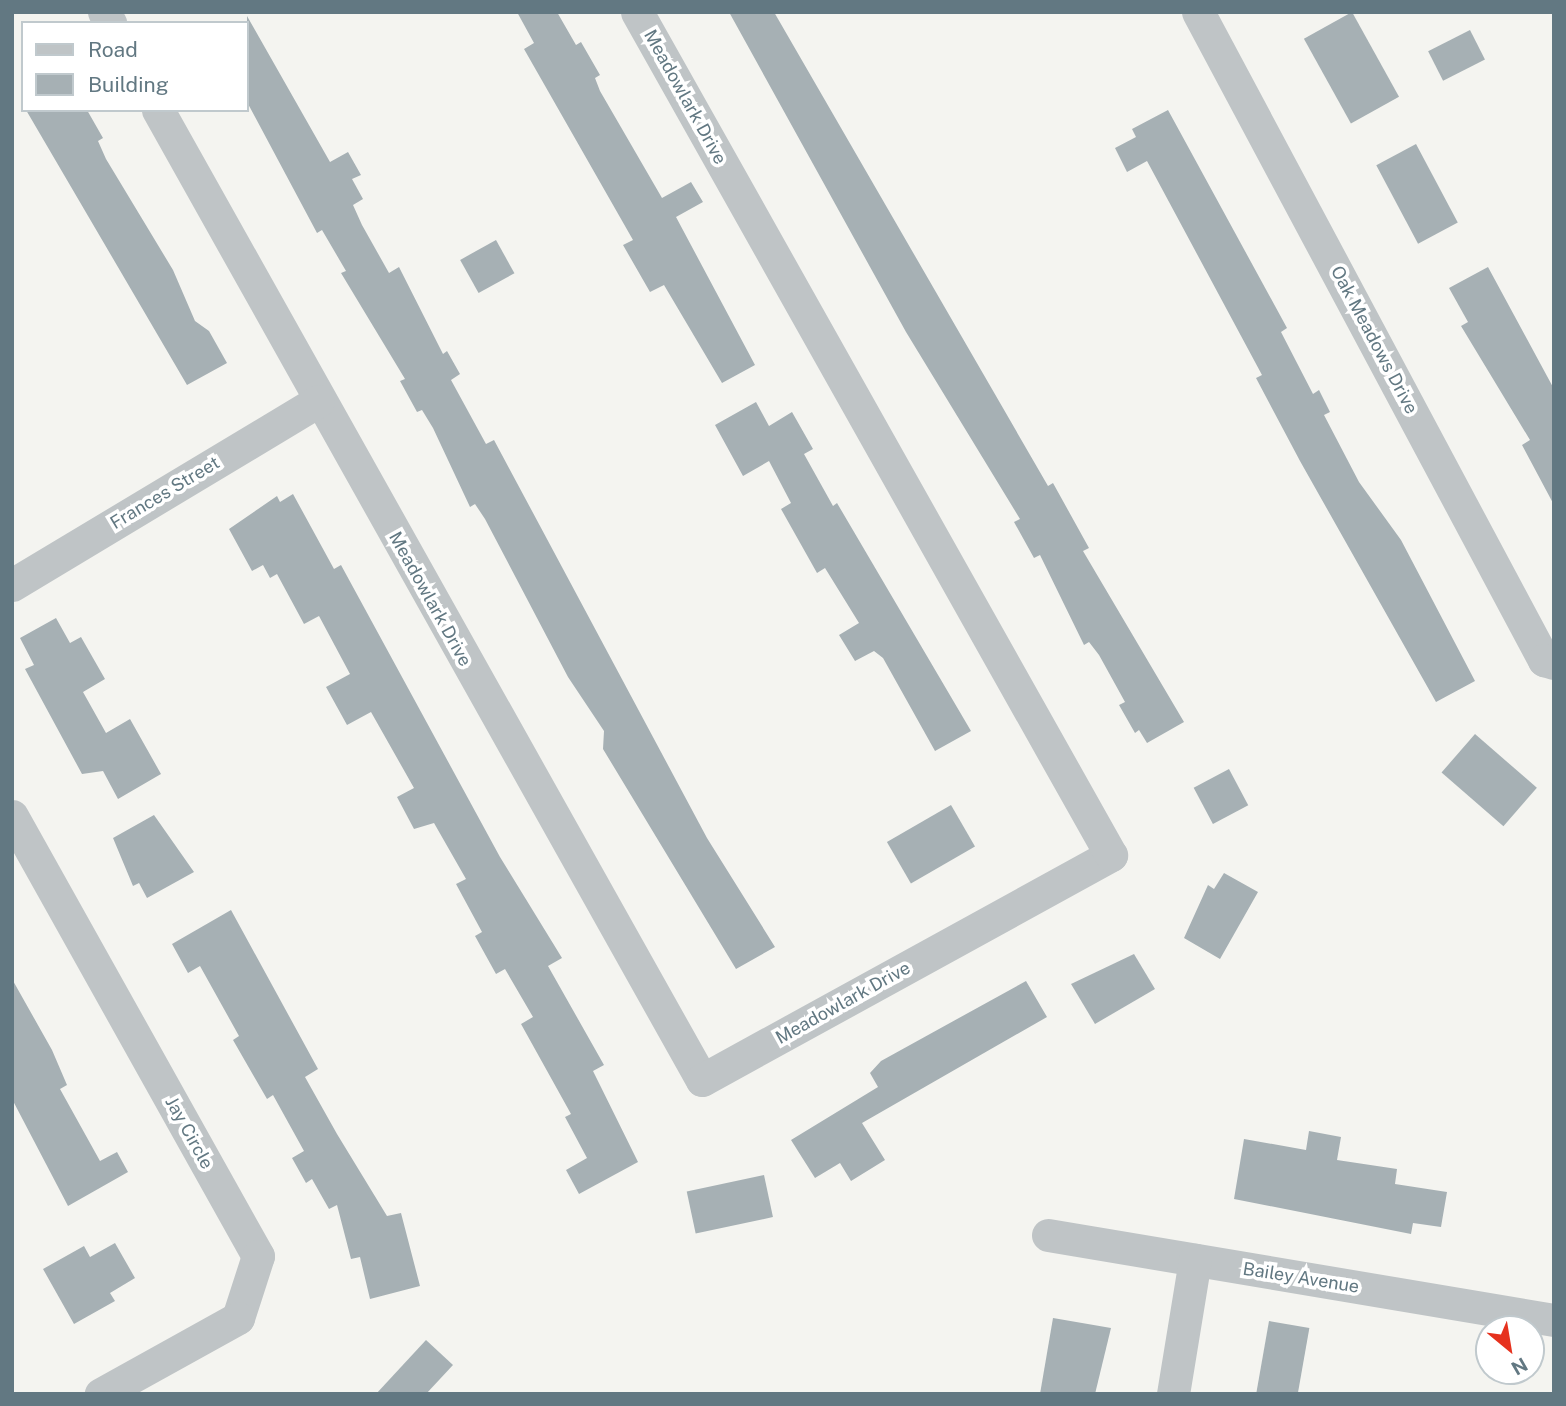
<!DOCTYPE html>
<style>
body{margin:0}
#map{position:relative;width:1566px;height:1406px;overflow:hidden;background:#f4f4f0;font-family:"Public Sans",sans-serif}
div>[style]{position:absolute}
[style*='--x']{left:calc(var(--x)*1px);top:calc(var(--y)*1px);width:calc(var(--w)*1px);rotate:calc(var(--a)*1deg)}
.building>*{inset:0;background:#a6b0b4;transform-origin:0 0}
.minor>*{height:33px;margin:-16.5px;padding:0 16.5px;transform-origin:16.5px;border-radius:16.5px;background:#bfc4c6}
span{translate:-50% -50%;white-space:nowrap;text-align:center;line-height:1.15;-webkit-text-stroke:7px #fff;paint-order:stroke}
.street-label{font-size:18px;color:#627882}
.frame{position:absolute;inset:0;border:14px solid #627882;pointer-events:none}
.legend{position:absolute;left:21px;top:21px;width:228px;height:91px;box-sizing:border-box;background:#fff;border:2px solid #c0c9cd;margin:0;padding:9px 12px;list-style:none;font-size:21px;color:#627882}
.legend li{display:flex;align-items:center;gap:14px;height:35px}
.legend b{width:35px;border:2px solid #c0c9cd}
.north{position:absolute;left:1475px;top:1315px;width:70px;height:70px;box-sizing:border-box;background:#fff;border:2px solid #c0c9cd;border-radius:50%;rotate:150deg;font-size:19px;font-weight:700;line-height:28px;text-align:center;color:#627882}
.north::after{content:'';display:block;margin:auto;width:24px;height:32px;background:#e6321e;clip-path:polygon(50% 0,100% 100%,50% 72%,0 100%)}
</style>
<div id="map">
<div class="building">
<div style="clip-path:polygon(517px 12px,557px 12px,576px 45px,581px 42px,600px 75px,595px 78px,600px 91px,662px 198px,691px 182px,703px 202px,676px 217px,755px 365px,722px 383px,664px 285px,650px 292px,623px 245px,633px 240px,524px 49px,534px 43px)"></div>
<div style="clip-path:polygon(729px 12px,774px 12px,1048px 486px,1053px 483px,1089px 548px,1083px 551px,1184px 722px,1147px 743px,1139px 730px,1135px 733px,1119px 705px,1125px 702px,1099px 655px,1089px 642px,1084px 645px,1040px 555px,1034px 558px,1014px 522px,1020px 519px,906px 332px)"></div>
<div style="left:1352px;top:12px;width:97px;height:55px;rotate:61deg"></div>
<div style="clip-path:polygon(247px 16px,330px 162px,348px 152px,361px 175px,352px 179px,363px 199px,353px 205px,362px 225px,389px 273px,399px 267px,443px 354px,447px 351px,460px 374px,451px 380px,486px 444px,494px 440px,707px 838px,775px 947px,736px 969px,603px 749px,604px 731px,568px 677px,485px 519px,475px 504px,470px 507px,433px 428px,422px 410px,417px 412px,400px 381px,405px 379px,341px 273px,346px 271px,322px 230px,317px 233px,247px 102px)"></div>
<div style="left:1470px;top:30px;width:33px;height:47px;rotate:63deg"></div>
<div style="clip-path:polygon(26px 110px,87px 110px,103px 138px,98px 141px,106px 159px,173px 270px,195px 321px,209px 331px,227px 363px,187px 385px)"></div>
<div style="clip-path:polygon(1168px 110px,1287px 328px,1281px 332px,1313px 394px,1319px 390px,1330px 412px,1324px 415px,1359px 482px,1401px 540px,1475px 681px,1436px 702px,1300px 461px,1256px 378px,1262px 375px,1147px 161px,1127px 172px,1115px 148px,1136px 137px,1132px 129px)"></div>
<div style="left:1416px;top:144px;width:89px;height:45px;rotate:62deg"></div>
<div style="left:496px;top:240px;width:38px;height:41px;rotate:61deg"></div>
<div style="clip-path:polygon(1488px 267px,1554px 389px,1554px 505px,1522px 445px,1530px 440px,1461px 326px,1468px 322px,1449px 288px)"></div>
<div style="clip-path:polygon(756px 402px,769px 426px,792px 412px,813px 449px,804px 454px,833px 506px,837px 503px,971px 731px,935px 751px,883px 658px,874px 651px,855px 661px,839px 635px,859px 623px,825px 568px,817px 573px,781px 509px,791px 503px,769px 461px,743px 476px,715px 425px)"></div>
<div style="clip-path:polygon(293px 494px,334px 569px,341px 565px,500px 857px,562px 958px,548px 966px,604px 1065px,593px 1071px,638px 1162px,579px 1194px,566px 1170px,587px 1158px,565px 1117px,571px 1114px,521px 1024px,533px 1017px,505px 969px,496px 974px,475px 936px,482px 932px,456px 884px,466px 879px,434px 823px,414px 829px,397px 797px,414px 788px,371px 712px,347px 725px,326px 687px,350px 674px,319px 616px,304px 624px,277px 574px,270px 578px,263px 565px,252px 571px,229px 529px,277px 496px,280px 502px)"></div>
<div style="clip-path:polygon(56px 618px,70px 643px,81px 637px,105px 679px,83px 692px,106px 733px,130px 719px,161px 774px,118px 799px,103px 771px,82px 774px,25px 669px,34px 665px,20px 638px)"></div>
<div style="left:1475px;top:734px;width:82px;height:51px;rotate:41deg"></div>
<div style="left:1229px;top:769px;width:41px;height:40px;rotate:62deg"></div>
<div style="left:951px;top:805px;width:48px;height:74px;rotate:60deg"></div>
<div style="clip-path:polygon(154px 815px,194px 872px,147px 898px,139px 883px,133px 886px,113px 838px)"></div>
<div style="clip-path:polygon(1224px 873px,1258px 892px,1220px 959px,1184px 938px,1208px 885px,1214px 889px)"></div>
<div style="clip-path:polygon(231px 910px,318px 1069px,305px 1077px,337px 1134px,387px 1216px,401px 1213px,420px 1286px,370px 1299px,360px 1257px,351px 1259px,337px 1205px,329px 1209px,312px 1179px,306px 1183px,292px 1158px,304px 1151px,273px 1095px,267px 1099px,233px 1040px,239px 1036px,200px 966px,188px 973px,172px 944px)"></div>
<div style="clip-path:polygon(1134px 954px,1155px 989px,1095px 1024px,1071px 984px)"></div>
<div style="clip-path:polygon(12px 979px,52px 1050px,67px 1085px,60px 1089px,100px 1161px,117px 1152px,128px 1172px,68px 1206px,12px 1099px)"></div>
<div style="clip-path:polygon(1026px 981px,1047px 1017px,862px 1123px,885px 1160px,851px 1181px,840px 1163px,815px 1178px,791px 1140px,878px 1087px,870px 1073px,881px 1061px)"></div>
<div style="clip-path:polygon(1309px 1131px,1341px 1137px,1337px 1160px,1397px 1169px,1395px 1184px,1447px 1192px,1441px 1227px,1413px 1223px,1411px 1234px,1234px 1199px,1244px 1139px,1306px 1150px)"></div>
<div style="left:764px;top:1175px;width:43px;height:79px;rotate:78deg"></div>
<div style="clip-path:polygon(115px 1243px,135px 1278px,110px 1293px,115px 1301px,74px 1324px,43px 1269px,84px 1246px,90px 1257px)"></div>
<div style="clip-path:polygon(1053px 1318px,1111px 1328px,1095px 1394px,1040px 1394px)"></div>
<div style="left:1269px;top:1321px;width:41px;height:74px;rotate:10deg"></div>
<div style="clip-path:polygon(426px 1340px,453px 1365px,426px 1394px,376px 1394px)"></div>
</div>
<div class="minor">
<div style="--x:104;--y:12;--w:13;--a:61"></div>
<div style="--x:1198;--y:12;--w:735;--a:61.9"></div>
<div style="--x:1544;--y:660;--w:10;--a:17"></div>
<div style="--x:158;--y:110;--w:1112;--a:60.72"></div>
<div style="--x:702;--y:1080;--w:467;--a:-28.8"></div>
<div style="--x:1111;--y:855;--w:967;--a:-119.35"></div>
<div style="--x:12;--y:585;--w:357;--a:-31"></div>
<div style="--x:12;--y:816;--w:504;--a:60.79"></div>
<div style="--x:258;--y:1256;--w:65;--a:107.9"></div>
<div style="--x:238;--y:1318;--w:157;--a:151"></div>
<div style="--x:1048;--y:1235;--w:513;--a:9.54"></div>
<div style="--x:1173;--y:1394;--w:136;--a:-80.7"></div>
</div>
<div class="street-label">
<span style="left:685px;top:97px;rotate:61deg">Meadowlark Drive</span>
<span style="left:1374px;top:340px;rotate:62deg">Oak Meadows Drive</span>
<span style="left:165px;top:493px;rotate:-31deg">Frances Street</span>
<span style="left:430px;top:599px;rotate:61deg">Meadowlark Drive</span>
<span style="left:843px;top:1003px;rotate:-29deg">Meadowlark Drive</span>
<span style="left:189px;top:1133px;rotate:61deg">Jay Circle</span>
<span style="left:1301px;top:1278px;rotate:9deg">Bailey Avenue</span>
</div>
<div class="frame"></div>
<ul class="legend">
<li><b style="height:9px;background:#bfc4c6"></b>Road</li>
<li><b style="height:19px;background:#a6b0b4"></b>Building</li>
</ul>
<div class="north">N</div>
</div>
